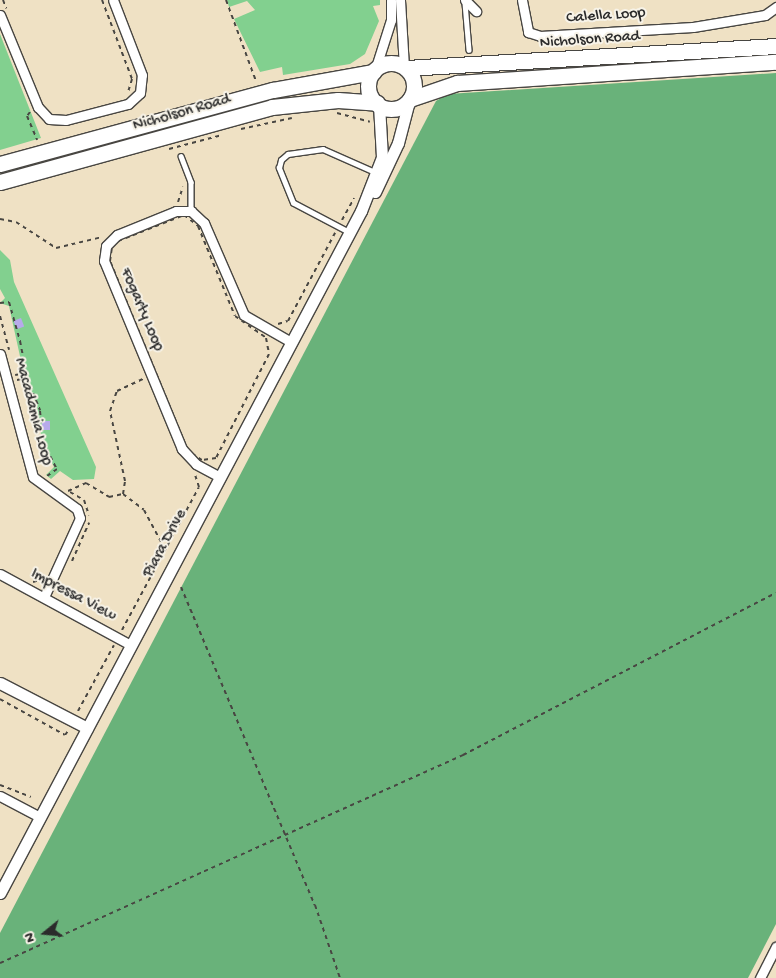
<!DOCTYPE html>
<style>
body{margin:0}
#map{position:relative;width:776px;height:978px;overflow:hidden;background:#efe1c4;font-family:"Gochi Hand",sans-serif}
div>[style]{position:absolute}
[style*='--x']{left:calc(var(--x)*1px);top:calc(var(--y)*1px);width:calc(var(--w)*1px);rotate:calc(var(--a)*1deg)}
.green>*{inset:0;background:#82d08f}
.forest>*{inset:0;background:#69b27a}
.building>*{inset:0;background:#b7aaea;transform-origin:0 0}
.path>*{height:2px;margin-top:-1px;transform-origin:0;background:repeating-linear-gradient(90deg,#484642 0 4px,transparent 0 8px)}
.roads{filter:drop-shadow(1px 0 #484642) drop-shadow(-1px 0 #484642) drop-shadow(0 1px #484642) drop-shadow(0 -1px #484642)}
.service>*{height:4.5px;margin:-2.25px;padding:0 2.25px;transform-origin:2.25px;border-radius:2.25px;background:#fff}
.minor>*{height:9px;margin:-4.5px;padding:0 4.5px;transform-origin:4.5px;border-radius:4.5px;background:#fff}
.tertiary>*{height:11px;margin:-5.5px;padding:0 5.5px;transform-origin:5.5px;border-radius:5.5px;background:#fff}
.primary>*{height:15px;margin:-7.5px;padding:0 7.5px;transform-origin:7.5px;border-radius:7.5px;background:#fff}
.primary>.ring{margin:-7.5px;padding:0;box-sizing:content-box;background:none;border:15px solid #fff;border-radius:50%}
span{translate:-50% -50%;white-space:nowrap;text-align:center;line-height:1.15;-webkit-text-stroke:4px #f7f3e8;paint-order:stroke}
.street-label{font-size:16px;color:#2b2b2b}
.north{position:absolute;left:20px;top:908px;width:50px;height:50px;-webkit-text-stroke:4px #f7f3e8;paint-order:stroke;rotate:253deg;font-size:14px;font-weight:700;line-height:20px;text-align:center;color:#2b2b2b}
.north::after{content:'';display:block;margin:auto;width:18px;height:22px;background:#2b2b2b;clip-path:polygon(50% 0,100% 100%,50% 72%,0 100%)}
</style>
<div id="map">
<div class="green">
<div style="clip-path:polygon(227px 0,380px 0,380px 5px,373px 6px,379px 21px,365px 54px,350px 64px,283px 75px,282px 67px,260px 72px,234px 19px,255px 10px,247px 1px,229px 7px)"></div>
<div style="clip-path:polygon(0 34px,41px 138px,0 150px)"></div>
<div style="clip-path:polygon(0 250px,10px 260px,14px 282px,96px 467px,94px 479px,73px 480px,60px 471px,51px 479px,46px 475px,54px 467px,43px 446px,35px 401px,18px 372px,23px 370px,9px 306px,0 303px,5px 298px,0 289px)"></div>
</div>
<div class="forest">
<div style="clip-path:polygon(776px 73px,776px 924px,748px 978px,0 978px,0 933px,436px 101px,448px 94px)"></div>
</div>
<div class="building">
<div style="left:21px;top:318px;width:9px;height:8px;rotate:69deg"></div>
<div style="left:42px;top:421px;width:8px;height:9px"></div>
</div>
<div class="path">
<div style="--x:3;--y:0;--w:9;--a:69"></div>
<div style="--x:102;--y:0;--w:85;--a:69.2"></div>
<div style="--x:132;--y:79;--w:14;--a:107"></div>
<div style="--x:226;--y:0;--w:86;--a:69.7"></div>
<div style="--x:30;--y:112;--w:5;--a:127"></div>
<div style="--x:27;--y:116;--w:26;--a:67"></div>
<div style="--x:337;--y:113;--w:34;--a:15"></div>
<div style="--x:241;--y:129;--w:52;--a:-12.2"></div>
<div style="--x:169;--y:149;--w:55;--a:-14.8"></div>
<div style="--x:178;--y:202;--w:16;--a:-72"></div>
<div style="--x:184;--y:215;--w:18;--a:38"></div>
<div style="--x:198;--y:226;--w:97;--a:67.7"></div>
<div style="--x:235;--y:316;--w:38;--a:35"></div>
<div style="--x:266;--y:338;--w:16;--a:79"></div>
<div style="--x:269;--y:354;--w:117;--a:117"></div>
<div style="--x:216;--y:458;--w:14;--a:172"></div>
<div style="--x:202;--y:460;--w:17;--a:-147"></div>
<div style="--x:188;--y:451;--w:205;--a:-112.3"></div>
<div style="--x:110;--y:261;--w:14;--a:-82"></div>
<div style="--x:112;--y:247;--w:8;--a:-45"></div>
<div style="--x:118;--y:241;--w:71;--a:-21.5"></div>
<div style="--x:0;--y:219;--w:16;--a:11"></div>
<div style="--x:16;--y:222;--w:48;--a:33"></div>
<div style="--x:56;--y:248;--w:47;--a:-13.4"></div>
<div style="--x:342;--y:220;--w:25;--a:-61"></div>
<div style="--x:0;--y:303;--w:9;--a:-6"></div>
<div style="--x:9;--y:302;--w:41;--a:74.2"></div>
<div style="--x:20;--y:341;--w:33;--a:79"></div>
<div style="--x:26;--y:373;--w:11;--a:170"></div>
<div style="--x:0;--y:316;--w:35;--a:75"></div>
<div style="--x:278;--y:324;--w:10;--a:-17"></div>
<div style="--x:288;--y:321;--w:100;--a:-61.9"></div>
<div style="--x:17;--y:380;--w:10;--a:-11"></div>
<div style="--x:27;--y:378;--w:35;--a:68"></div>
<div style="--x:40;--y:411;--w:31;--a:84"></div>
<div style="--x:43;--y:442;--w:30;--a:63"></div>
<div style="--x:57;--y:469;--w:12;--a:145"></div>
<div style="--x:68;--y:491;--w:20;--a:-24"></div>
<div style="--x:86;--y:483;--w:27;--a:31"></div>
<div style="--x:109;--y:497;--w:14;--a:-12"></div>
<div style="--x:123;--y:494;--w:13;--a:-81"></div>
<div style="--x:125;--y:481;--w:72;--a:-102.1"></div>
<div style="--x:110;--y:411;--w:21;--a:-71"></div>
<div style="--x:117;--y:391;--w:29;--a:-25"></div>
<div style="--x:70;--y:492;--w:16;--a:30"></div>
<div style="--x:84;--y:500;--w:16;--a:72"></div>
<div style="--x:123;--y:494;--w:26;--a:37"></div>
<div style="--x:144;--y:510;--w:47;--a:61.8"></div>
<div style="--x:72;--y:561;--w:42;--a:-65.9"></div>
<div style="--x:33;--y:582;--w:9;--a:-18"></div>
<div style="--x:181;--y:587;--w:345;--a:67.2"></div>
<div style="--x:315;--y:905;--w:77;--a:71.1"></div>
<div style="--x:122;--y:630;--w:162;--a:-61.7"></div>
<div style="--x:199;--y:487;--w:13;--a:-108"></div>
<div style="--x:0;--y:699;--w:74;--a:29"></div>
<div style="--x:65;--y:735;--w:5;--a:-53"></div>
<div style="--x:78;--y:711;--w:75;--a:-61.4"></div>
<div style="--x:0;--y:785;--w:33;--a:21"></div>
<div style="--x:0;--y:963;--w:508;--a:-24.19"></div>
<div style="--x:463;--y:755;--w:352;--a:-27.4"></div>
</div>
<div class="roads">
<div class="service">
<div style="--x:465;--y:3;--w:47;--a:85.1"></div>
<div style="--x:181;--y:156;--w:28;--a:69"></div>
<div style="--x:191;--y:182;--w:29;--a:90"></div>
<div style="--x:350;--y:233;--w:64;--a:-152.2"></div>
<div style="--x:293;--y:203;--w:38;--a:-112"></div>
<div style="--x:279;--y:168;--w:8;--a:-76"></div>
<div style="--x:281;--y:160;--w:9;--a:-41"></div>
<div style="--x:288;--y:154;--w:35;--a:-8"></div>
<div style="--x:323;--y:149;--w:57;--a:23.9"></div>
</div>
<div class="minor">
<div style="--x:400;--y:0;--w:67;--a:86.6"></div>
<div style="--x:465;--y:0;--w:16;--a:45"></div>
<div style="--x:522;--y:0;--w:33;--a:79"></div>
<div style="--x:528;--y:32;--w:13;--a:18"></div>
<div style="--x:540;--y:36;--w:153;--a:-3.4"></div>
<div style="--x:693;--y:27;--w:73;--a:-9.5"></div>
<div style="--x:765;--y:15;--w:14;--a:-36"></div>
<div style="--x:0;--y:15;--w:100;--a:67.6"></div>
<div style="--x:38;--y:107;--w:16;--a:47"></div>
<div style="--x:49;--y:119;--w:17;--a:3"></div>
<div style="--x:66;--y:120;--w:64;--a:-14.5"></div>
<div style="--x:128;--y:104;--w:16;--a:-43"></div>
<div style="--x:140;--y:93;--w:18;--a:-84"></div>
<div style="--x:142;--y:75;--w:80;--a:-111.1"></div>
<div style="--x:375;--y:70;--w:52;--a:-72.3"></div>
<div style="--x:391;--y:20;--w:20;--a:-90"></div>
<div style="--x:0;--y:354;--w:127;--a:75"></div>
<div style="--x:33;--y:477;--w:54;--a:36"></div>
<div style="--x:77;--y:509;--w:9;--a:72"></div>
<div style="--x:80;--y:518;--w:87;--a:114.5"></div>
<div style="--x:220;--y:477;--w:27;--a:-152"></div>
<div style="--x:196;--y:464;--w:21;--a:-133"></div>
<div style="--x:182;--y:449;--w:204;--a:-112.5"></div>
<div style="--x:104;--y:261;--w:15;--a:-82"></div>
<div style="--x:106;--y:246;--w:16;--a:-45"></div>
<div style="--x:117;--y:235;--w:64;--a:-22.1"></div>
<div style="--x:176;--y:211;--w:15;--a:0"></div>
<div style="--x:191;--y:211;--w:18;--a:43"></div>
<div style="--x:204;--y:223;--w:100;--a:66.5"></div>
<div style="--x:244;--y:315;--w:54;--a:29.9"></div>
<div style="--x:0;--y:574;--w:149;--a:28.5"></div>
<div style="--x:0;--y:796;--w:45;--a:27.7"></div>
<div style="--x:760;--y:978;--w:35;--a:-63"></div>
</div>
<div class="tertiary">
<div style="--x:375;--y:192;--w:54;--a:-64.9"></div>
<div style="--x:398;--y:143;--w:43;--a:-75.3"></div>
<div style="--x:0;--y:683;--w:98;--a:27.3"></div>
<div style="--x:0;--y:893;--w:772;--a:-62.11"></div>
<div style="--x:361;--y:211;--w:58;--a:-68.7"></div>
<div style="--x:382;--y:157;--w:52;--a:-93.3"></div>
</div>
<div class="primary">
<div class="ring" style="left:368px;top:63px;width:31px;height:31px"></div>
<div style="--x:406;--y:68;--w:371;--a:-3.4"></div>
<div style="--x:410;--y:99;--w:50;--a:-18.8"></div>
<div style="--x:457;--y:83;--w:320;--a:-3.8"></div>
<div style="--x:0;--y:164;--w:283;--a:-15.2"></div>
<div style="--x:273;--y:90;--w:102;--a:-10.2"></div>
<div style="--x:0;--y:182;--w:282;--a:-15.4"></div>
<div style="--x:272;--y:107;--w:66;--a:-6.1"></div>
<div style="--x:338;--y:100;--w:39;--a:4"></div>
</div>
</div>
<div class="street-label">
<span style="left:606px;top:17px;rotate:-4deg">Calella Loop</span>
<span style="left:590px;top:41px;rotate:-4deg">Nicholson Road</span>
<span style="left:182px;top:114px;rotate:-16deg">Nicholson Road</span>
<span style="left:141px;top:310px;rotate:67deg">Fogarty Loop</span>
<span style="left:32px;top:412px;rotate:75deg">Macadamia Loop</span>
<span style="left:166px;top:544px;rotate:-62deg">Piara Drive</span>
<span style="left:73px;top:596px;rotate:28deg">Impressa View</span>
</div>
<div class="north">N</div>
</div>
